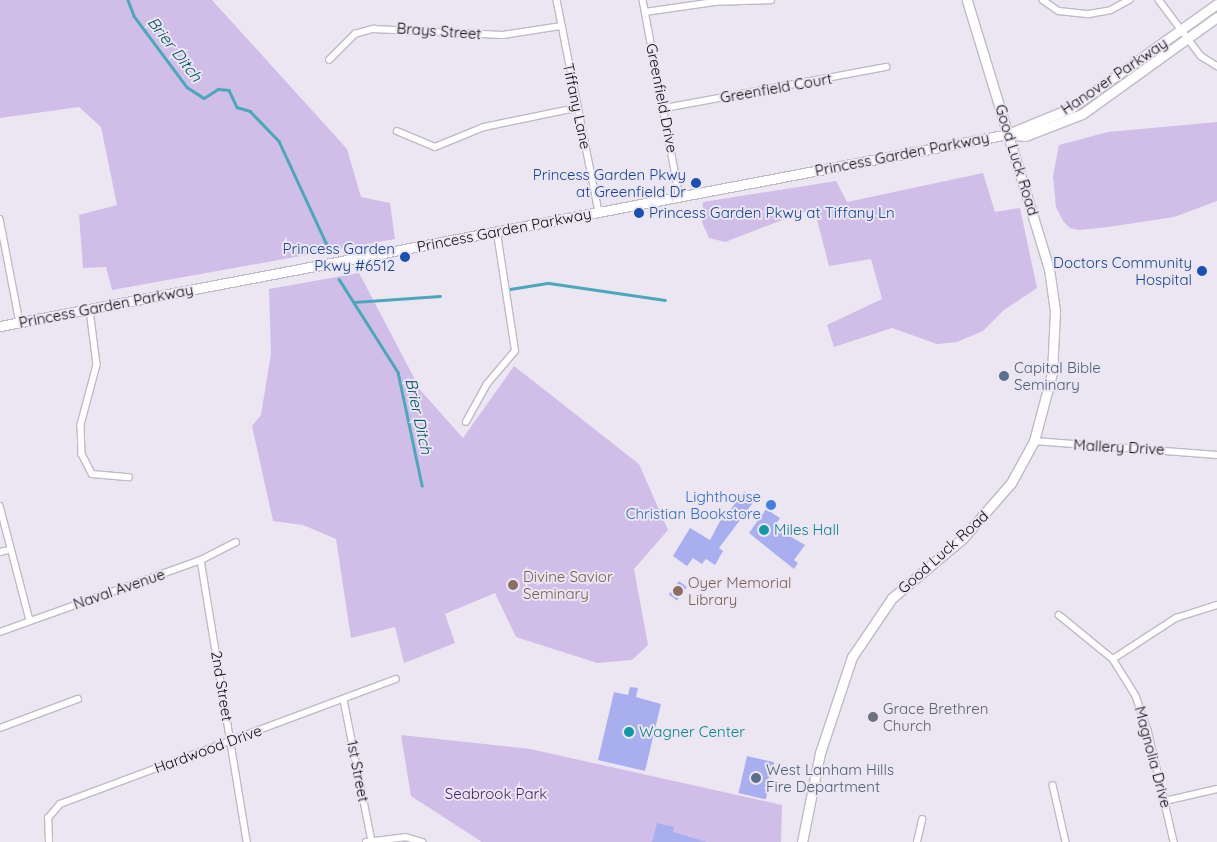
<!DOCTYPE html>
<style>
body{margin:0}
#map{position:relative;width:1217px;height:842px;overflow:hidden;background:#ebe6f2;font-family:Quicksand,sans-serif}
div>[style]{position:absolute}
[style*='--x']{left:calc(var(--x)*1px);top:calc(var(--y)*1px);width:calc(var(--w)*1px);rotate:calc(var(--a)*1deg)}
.green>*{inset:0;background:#d0bee9}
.stream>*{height:2.5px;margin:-1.25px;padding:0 1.25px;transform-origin:1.25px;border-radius:1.25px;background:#4ba8bb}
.building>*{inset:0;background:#a9aeee;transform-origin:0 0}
.roads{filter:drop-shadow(1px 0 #bfbac6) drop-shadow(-1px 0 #bfbac6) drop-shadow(0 1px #bfbac6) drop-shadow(0 -1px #bfbac6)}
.street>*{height:5.5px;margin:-2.75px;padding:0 2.75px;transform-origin:2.75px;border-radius:2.75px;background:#fff}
.secondary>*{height:9px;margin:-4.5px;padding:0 4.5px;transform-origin:4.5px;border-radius:4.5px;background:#fff}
.dots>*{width:14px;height:14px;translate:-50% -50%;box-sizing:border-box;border:2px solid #ebe6f2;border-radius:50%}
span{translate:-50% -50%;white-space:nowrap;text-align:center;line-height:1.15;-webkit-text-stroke:4px #ebe6f2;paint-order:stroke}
.street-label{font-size:15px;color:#0d0b0f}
.transit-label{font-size:15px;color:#164399}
.right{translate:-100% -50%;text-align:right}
.left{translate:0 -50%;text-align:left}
.service-label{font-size:15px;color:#4e5e75}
.shop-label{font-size:15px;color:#366cbe}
.culture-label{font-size:15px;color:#0d838f}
.education-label{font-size:15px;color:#785e54}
.worship-label{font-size:15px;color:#5b616d}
.park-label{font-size:15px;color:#431d65}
.water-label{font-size:16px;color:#005664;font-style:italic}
</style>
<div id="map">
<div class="green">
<div style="clip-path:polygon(0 0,212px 0,347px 149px,361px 197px,390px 203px,395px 239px,112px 290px,106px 267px,83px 268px,79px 215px,117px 205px,101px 127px,79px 107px,0 118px)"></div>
<div style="clip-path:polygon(1217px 122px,1217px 201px,1174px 217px,1108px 227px,1079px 230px,1070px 228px,1063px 221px,1056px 207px,1053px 176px,1059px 145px,1108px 132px)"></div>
<div style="clip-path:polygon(983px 173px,995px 212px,1020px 208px,1037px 288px,1004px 310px,983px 331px,957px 342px,937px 344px,892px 328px,834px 347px,827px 325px,882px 299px,871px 259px,829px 266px,814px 208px,725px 242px,709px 238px,702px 222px,703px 202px,836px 181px,847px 202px)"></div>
<div style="clip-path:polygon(359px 273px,421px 391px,463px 438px,514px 366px,639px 464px,668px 530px,634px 569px,648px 645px,632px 660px,597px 663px,516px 637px,495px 593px,445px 614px,455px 643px,404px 663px,395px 627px,351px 638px,336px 539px,303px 525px,273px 521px,252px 426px,261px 415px,271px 353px,269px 289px)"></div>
<div style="clip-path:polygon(401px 735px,530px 749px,782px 805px,781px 842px,482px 842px,411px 796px)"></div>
</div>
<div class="stream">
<div style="--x:128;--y:0;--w:17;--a:69"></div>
<div style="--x:134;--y:16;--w:89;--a:53.3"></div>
<div style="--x:187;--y:87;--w:20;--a:33"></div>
<div style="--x:204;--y:98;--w:17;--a:-33"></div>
<div style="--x:218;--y:89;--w:11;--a:5"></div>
<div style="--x:229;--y:90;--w:19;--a:65"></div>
<div style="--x:237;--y:107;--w:14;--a:17"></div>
<div style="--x:250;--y:111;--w:42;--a:46"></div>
<div style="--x:279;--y:141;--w:119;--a:65.2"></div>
<div style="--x:339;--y:279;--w:110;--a:57.6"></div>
<div style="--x:398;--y:372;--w:116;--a:78"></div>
<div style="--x:510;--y:289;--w:39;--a:-9"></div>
<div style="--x:549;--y:283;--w:117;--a:8.3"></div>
<div style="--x:354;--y:302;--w:86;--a:-4"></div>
</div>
<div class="building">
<div style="clip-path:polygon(744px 491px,755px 500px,719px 548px,723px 551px,715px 565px,706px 559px,702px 564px,693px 558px,687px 566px,673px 556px,690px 528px,710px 540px,726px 510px,729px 512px)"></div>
<div style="clip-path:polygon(766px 509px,780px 518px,774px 527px,805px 545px,794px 560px,798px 563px,794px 569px,749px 533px)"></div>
<div style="left:679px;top:581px;width:10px;height:17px;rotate:37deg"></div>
<div style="clip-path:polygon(630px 687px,638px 688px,636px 697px,661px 704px,645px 771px,598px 760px,614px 692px,628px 695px)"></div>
<div style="left:747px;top:756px;width:28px;height:38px;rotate:13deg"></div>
<div style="clip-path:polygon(657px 823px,674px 827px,673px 832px,707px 842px,652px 842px)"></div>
</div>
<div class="roads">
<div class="street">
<div style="--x:557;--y:0;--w:216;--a:78.8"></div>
<div style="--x:643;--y:0;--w:200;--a:79.4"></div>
<div style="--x:1043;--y:0;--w:19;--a:35"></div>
<div style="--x:1059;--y:11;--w:30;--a:6"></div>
<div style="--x:1089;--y:14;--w:22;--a:-10"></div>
<div style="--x:1111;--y:10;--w:21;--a:-29"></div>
<div style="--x:1159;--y:0;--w:70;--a:53.1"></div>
<div style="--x:1201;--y:56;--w:19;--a:32"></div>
<div style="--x:645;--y:12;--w:70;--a:-8.2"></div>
<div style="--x:714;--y:2;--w:57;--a:-2"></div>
<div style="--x:329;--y:60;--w:37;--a:-45"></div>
<div style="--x:355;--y:34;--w:19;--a:-16"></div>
<div style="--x:373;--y:29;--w:130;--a:2.6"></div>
<div style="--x:503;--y:35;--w:59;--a:-8.8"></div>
<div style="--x:665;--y:108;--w:225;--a:-10.5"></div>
<div style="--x:397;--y:131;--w:41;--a:22.8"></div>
<div style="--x:435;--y:147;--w:53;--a:-22.2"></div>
<div style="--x:484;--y:127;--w:94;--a:-11.7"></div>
<div style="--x:0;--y:219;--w:106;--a:79.1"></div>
<div style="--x:90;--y:310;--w:55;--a:82.7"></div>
<div style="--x:97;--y:365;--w:62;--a:104.9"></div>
<div style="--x:81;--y:425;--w:29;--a:88"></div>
<div style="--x:82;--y:454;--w:22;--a:63"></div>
<div style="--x:92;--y:474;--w:37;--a:5"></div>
<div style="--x:466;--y:422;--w:43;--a:-61.1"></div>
<div style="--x:487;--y:384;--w:43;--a:-49.7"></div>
<div style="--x:515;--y:351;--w:118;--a:-98.7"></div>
<div style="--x:1034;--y:441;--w:184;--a:4.4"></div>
<div style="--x:0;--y:506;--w:118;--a:75.3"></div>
<div style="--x:0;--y:552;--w:9;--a:-13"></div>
<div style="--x:201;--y:560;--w:286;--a:80.7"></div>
<div style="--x:1059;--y:615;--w:70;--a:39.2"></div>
<div style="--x:1113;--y:659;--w:44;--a:58.1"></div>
<div style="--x:1136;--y:696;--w:36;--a:71"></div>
<div style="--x:1148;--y:730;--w:115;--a:76.9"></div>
<div style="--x:0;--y:632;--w:214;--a:-19.7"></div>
<div style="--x:201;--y:560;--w:39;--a:-27"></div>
<div style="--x:1113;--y:659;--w:75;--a:-33.1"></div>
<div style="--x:1176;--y:618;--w:43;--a:-17.6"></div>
<div style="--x:344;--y:700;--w:145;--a:78.8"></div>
<div style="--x:0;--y:728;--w:83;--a:-20.4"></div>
<div style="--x:1053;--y:785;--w:58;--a:77.2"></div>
<div style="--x:1165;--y:801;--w:53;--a:-13"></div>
<div style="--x:49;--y:842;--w:24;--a:-92"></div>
<div style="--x:48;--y:818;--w:18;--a:-49"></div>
<div style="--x:60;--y:804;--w:358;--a:-20.4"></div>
<div style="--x:366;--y:842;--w:39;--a:-7"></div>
<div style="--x:405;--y:837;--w:18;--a:16"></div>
<div style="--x:917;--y:842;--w:23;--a:-77"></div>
</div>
<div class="secondary">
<div style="--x:1008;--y:134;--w:17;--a:7"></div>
<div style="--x:1025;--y:136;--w:61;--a:-21.1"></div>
<div style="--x:1082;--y:114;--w:166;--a:-35.7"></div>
<div style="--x:0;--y:326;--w:1026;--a:-10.78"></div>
<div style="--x:1008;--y:134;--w:68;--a:-22.4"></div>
<div style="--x:1071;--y:108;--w:179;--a:-35.5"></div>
<div style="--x:802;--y:842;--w:91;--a:-78.6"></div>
<div style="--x:820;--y:753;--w:101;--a:-71.6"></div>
<div style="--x:852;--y:657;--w:71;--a:-55.9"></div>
<div style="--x:892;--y:598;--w:93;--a:-40.2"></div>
<div style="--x:963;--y:538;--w:73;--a:-48.9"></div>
<div style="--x:1011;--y:483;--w:48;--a:-61.3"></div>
<div style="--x:1034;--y:441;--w:70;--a:-75.2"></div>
<div style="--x:1052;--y:373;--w:62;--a:-87.2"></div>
<div style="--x:1055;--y:311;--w:42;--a:-98.1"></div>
<div style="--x:1049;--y:269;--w:281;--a:-107"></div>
</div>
</div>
<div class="dots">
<div style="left:696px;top:183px;background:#1a4fb4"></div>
<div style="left:639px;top:213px;background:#1a4fb4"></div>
<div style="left:405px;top:257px;background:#1a4fb4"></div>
<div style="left:1202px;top:271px;background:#1a4fb4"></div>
<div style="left:1004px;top:376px;background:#5c6f8a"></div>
<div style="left:771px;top:505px;background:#3f7fe0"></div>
<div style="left:764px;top:530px;background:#0f9aa8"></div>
<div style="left:513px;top:585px;background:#8d6e63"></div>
<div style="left:678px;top:591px;background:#8d6e63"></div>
<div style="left:873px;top:717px;background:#6b7280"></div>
<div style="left:629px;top:732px;background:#0f9aa8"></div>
<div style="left:756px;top:778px;background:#5c6f8a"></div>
</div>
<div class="street-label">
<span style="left:439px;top:31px;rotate:4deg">Brays Street</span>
<span style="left:1114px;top:76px;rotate:-34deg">Hanover Parkway</span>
<span style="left:776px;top:88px;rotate:-10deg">Greenfield Court</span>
<span style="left:662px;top:98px;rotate:79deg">Greenfield Drive</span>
<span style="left:577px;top:106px;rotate:78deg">Tiffany Lane</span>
<span style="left:902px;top:154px;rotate:-11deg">Princess Garden Parkway</span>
<span style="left:1017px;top:160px;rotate:73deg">Good Luck Road</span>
<span style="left:504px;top:230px;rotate:-11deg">Princess Garden Parkway</span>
<span style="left:106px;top:306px;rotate:-11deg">Princess Garden Parkway</span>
<span style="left:1119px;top:447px;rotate:3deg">Mallery Drive</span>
<span style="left:943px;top:552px;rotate:-42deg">Good Luck Road</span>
<span style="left:119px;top:589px;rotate:-19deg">Naval Avenue</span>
<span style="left:222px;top:686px;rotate:81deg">2nd Street</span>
<span style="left:208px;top:749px;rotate:-20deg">Hardwood Drive</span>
<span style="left:1153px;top:757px;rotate:75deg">Magnolia Drive</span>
<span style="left:358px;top:771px;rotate:79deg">1st Street</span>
</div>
<div class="transit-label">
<span class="right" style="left:686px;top:183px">Princess Garden Pkwy<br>at Greenfield Dr</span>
<span class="left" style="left:649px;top:213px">Princess Garden Pkwy at Tiffany Ln</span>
<span class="right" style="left:395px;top:257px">Princess Garden<br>Pkwy #6512</span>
<span class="right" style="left:1192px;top:271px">Doctors Community<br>Hospital</span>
</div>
<div class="service-label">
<span class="left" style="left:1014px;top:376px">Capital Bible<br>Seminary</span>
<span class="left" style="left:766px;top:778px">West Lanham Hills<br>Fire Department</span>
</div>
<div class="shop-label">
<span class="right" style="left:761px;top:505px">Lighthouse<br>Christian Bookstore</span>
</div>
<div class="culture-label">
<span class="left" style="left:774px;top:530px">Miles Hall</span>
<span class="left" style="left:639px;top:732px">Wagner Center</span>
</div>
<div class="education-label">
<span class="left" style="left:523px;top:585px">Divine Savior<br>Seminary</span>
<span class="left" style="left:688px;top:591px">Oyer Memorial<br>Library</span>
</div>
<div class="worship-label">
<span class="left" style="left:883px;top:717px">Grace Brethren<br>Church</span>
</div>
<div class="park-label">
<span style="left:496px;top:794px">Seabrook Park</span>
</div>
<div class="water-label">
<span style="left:175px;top:49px;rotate:52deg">Brier Ditch</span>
<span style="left:419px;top:416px;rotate:78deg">Brier Ditch</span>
</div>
</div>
